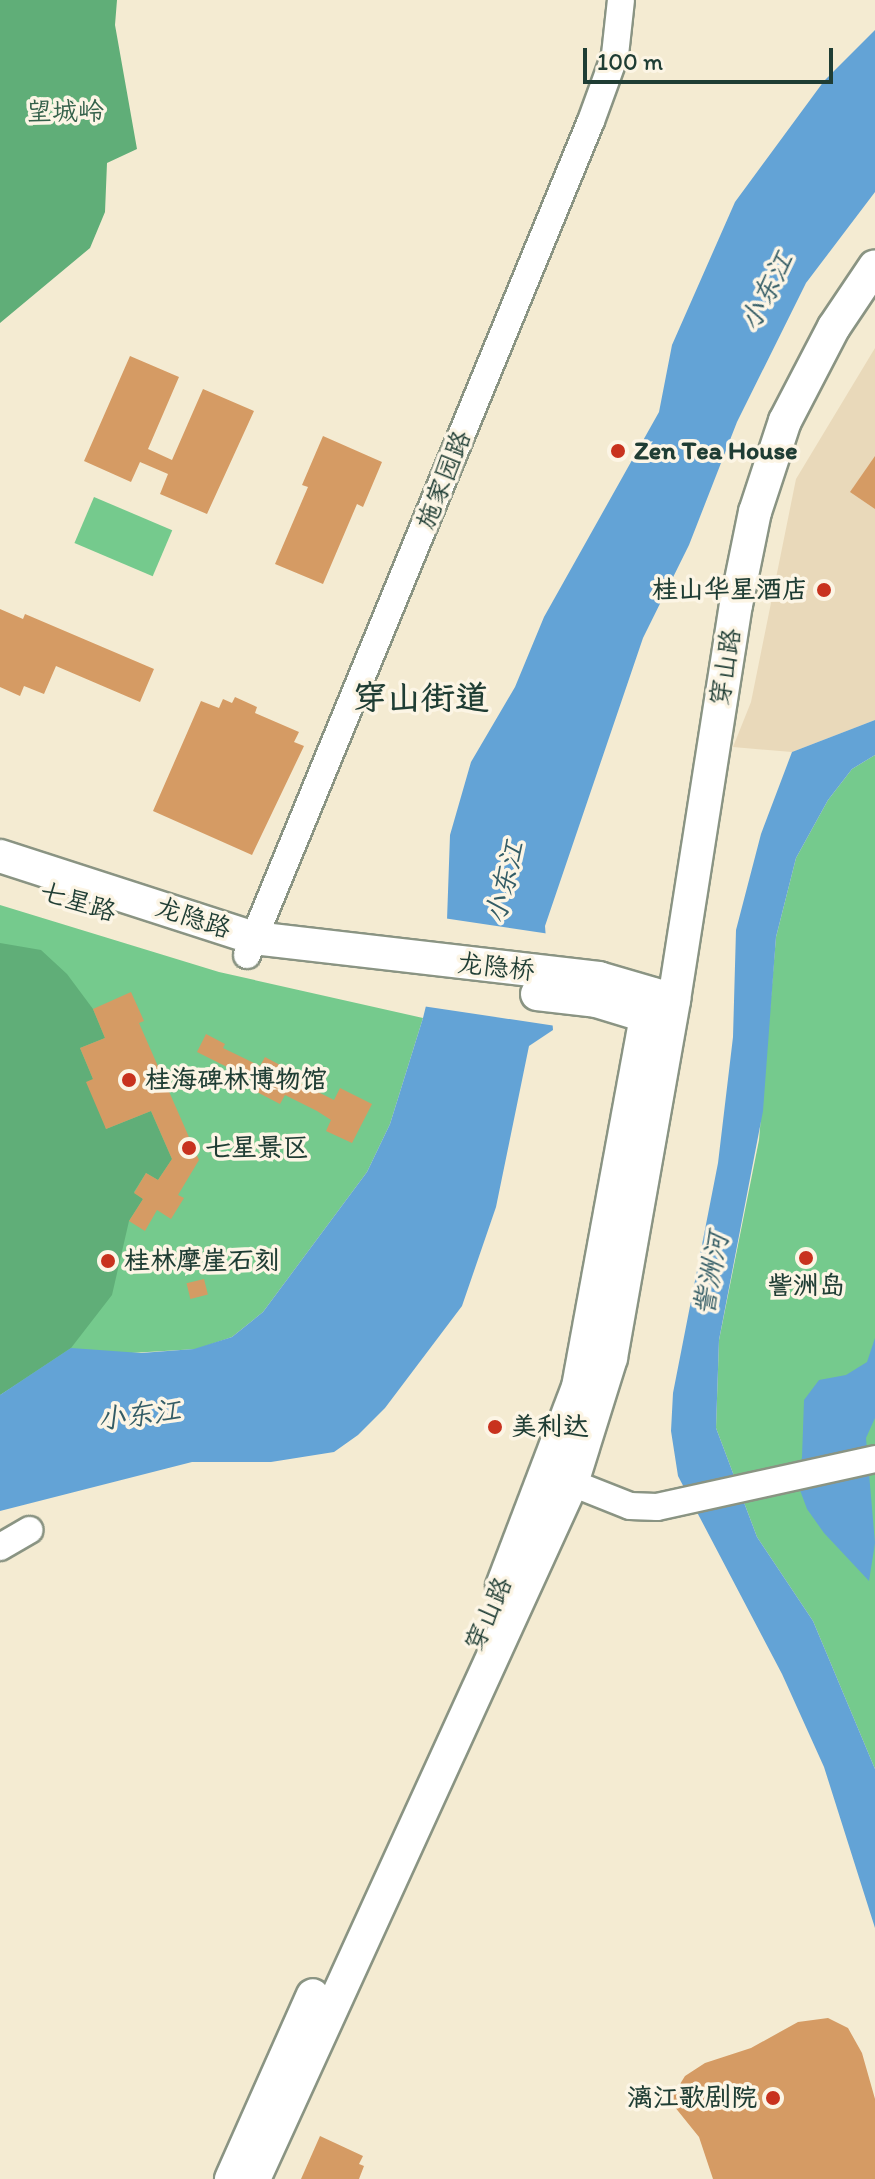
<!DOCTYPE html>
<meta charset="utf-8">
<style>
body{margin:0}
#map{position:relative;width:875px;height:2179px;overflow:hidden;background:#f4ebd2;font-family:Itim,"LXGW WenKai TC",sans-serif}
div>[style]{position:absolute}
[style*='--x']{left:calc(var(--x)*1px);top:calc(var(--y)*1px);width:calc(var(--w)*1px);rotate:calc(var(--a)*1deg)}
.built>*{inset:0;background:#e9d9ba}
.green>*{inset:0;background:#75ca8d;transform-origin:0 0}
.forest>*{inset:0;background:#60ae78}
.water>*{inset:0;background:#63a3d6}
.pier>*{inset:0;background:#f4ebd2}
.building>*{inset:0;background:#d59b64;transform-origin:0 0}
.roads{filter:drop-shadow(2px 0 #8a9483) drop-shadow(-2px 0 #8a9483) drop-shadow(0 2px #8a9483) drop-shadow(0 -2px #8a9483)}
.minor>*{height:26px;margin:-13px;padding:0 13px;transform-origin:13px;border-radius:13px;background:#fff}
.major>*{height:32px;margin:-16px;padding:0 16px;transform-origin:16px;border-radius:16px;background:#fff}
.dots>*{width:22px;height:22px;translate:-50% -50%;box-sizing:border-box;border:4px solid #fcf5e5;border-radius:50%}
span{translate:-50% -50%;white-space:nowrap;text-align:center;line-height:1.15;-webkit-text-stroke:7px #fcf5e5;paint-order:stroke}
.park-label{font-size:26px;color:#34604a}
.poi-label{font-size:26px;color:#1f3d34;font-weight:700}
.left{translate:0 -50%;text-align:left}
.right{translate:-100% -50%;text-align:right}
.street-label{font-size:26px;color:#1f3d34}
.water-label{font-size:28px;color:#335c65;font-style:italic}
.district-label{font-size:34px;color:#1f3d34;font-weight:700}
.scale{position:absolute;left:583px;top:48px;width:250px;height:36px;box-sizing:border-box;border:4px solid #1f3d34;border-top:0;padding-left:10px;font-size:24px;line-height:28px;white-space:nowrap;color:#1f3d34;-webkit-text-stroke:6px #fcf5e5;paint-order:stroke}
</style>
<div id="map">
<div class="built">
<div style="clip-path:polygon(875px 348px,875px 720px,792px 752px,733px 747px,751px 702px,796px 479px)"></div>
</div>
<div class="green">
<div style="left:94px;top:497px;width:85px;height:50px;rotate:23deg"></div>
<div style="clip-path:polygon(875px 755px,875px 1769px,813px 1621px,757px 1537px,716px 1428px,719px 1340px,759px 1140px,776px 937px,796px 858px,828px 800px,852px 769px)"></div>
<div style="clip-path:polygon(0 905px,219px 972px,423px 1018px,390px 1124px,367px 1172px,263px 1312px,232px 1337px,197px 1349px,131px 1353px,29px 1377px,0 1395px)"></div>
</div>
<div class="forest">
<div style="clip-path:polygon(0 0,117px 0,115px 25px,137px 149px,107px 163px,105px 212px,90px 248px,0 323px)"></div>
<div style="clip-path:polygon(0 943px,41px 950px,67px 974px,93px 1009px,105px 1038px,80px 1048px,93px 1079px,106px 1129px,151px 1111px,172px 1159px,158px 1180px,146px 1173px,134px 1192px,143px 1199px,129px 1221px,112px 1295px,71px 1348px,0 1395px)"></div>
</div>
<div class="water">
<div style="clip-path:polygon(875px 30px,875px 192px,806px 283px,737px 422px,689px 545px,643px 638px,545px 926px,553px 1030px,529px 1046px,496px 1207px,462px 1306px,385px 1408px,358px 1435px,334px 1452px,271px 1462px,192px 1462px,0 1511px,0 1395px,71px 1348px,141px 1353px,194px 1349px,232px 1337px,263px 1312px,367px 1172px,390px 1124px,423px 1018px,447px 920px,450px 835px,471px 762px,515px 687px,544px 617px,659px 412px,672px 345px,735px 202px,824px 81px)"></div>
<div style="clip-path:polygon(875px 720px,875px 755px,852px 769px,828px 800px,796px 858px,776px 937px,763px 1111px,719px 1340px,716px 1428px,757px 1537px,813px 1621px,875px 1769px,875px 1928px,824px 1767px,782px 1674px,678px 1476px,671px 1431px,673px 1393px,718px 1163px,733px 1037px,736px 930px,761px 834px,792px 752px)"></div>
<div style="clip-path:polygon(875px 1338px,875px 1418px,866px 1438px,875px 1543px,869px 1581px,824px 1533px,807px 1509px,797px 1482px,802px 1457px,804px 1400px,819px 1380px,846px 1375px,867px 1362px)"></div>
</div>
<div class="pier">
<div style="clip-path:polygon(443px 918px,550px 934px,556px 1026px,422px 1006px)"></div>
</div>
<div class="building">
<div style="clip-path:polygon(130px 356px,179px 377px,148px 449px,172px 460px,203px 389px,254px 411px,207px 514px,160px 494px,168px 474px,140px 462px,131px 482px,84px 461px)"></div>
<div style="clip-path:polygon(323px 436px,382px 462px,363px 507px,357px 504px,323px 584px,275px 564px,308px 487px,302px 485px)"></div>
<div style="clip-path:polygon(875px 456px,875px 509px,850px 492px)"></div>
<div style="clip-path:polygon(0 609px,23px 619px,25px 614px,154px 669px,140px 702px,56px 666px,44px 694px,24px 686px,20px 696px,0 687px)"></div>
<div style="clip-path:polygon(235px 697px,257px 707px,255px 713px,299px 732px,294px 742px,304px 746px,252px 855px,153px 811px,201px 701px,219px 708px,223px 699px,232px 703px)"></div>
<div style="clip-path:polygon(131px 992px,144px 1021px,139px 1023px,199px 1160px,178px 1195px,184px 1198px,171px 1219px,157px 1210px,145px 1231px,129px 1221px,143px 1199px,134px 1193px,146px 1173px,158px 1180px,172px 1159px,151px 1111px,106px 1129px,86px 1082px,93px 1079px,80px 1048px,105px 1038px,93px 1009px)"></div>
<div style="clip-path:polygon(206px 1034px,225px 1044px,223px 1048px,260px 1066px,265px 1057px,299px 1075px,296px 1081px,334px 1100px,340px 1088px,372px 1104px,352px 1143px,326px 1131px,331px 1120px,317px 1111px,285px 1095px,280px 1104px,249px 1088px,253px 1080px,197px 1052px)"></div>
<div style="left:204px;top:1279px;width:16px;height:18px;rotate:76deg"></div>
<div style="clip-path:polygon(828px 2018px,848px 2028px,862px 2053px,875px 2099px,875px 2179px,713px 2179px,699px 2137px,674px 2106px,672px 2097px,685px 2076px,705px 2063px,751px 2048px,798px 2022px)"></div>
<div style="clip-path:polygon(320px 2136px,363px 2156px,359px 2164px,364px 2166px,359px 2179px,301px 2179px)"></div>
</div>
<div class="roads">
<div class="minor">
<div style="--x:247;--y:955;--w:902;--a:-67.59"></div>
<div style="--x:591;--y:121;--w:70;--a:-70"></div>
<div style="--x:615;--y:55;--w:55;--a:-83.8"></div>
<div style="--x:572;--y:1483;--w:62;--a:21.6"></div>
<div style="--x:630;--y:1506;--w:27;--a:2"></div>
<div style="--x:657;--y:1507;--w:223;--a:-12.4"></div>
<div style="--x:0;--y:1547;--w:34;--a:-30"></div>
</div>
<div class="major">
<div style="--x:0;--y:856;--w:267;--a:17.9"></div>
<div style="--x:254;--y:938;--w:347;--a:6.6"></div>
<div style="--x:599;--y:978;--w:75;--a:16.3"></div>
<div style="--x:537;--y:994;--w:59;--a:6.8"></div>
<div style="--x:596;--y:1001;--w:42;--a:16.7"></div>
<div style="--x:502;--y:1586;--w:213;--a:-69.1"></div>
<div style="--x:578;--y:1387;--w:400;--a:-79.6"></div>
<div style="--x:231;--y:2179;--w:201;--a:-66"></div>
<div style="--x:254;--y:2179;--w:765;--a:-65.44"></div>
<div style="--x:572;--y:1483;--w:131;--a:-72.7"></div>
<div style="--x:611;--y:1358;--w:364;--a:-80"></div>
<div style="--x:674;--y:1000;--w:400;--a:-81.1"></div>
<div style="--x:736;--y:605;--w:95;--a:-78.5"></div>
<div style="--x:755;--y:512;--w:96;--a:-71.8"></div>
<div style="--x:785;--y:421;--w:106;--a:-62.5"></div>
<div style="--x:834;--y:327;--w:73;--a:-56.1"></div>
</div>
</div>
<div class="dots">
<div style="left:618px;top:451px;background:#c8321e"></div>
<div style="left:824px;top:590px;background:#c8321e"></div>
<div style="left:129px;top:1080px;background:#c8321e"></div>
<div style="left:189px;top:1148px;background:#c8321e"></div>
<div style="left:806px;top:1258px;background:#c8321e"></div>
<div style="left:108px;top:1261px;background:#c8321e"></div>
<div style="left:495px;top:1427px;background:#c8321e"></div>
<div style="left:773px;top:2098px;background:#c8321e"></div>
</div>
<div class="park-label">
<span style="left:65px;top:112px">望城岭</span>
</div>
<div class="poi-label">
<span class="left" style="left:634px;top:451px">Zen Tea House</span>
<span class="right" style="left:808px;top:590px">桂山华星酒店</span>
<span class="left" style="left:145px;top:1080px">桂海碑林博物馆</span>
<span class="left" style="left:205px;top:1148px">七星景区</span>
<span class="left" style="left:124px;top:1261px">桂林摩崖石刻</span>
<span style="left:806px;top:1286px">訾洲岛</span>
<span class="left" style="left:511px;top:1427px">美利达</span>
<span class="right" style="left:757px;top:2098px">漓江歌剧院</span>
</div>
<div class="street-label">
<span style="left:444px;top:480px;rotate:-68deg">施家园路</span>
<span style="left:726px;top:667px;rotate:-81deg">穿山路</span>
<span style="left:78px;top:902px;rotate:17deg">七星路</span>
<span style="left:193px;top:918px;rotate:18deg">龙隐路</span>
<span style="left:496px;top:967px;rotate:6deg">龙隐桥</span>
<span style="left:489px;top:1614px;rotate:-66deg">穿山路</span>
</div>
<div class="water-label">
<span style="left:766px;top:291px;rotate:-63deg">小东江</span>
<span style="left:504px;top:882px;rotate:-76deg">小东江</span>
<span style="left:710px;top:1274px;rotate:-79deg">訾洲河</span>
<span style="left:139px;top:1414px;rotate:-7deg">小东江</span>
</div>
<div class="district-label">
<span style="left:421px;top:698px">穿山街道</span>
</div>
<div class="scale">100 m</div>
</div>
